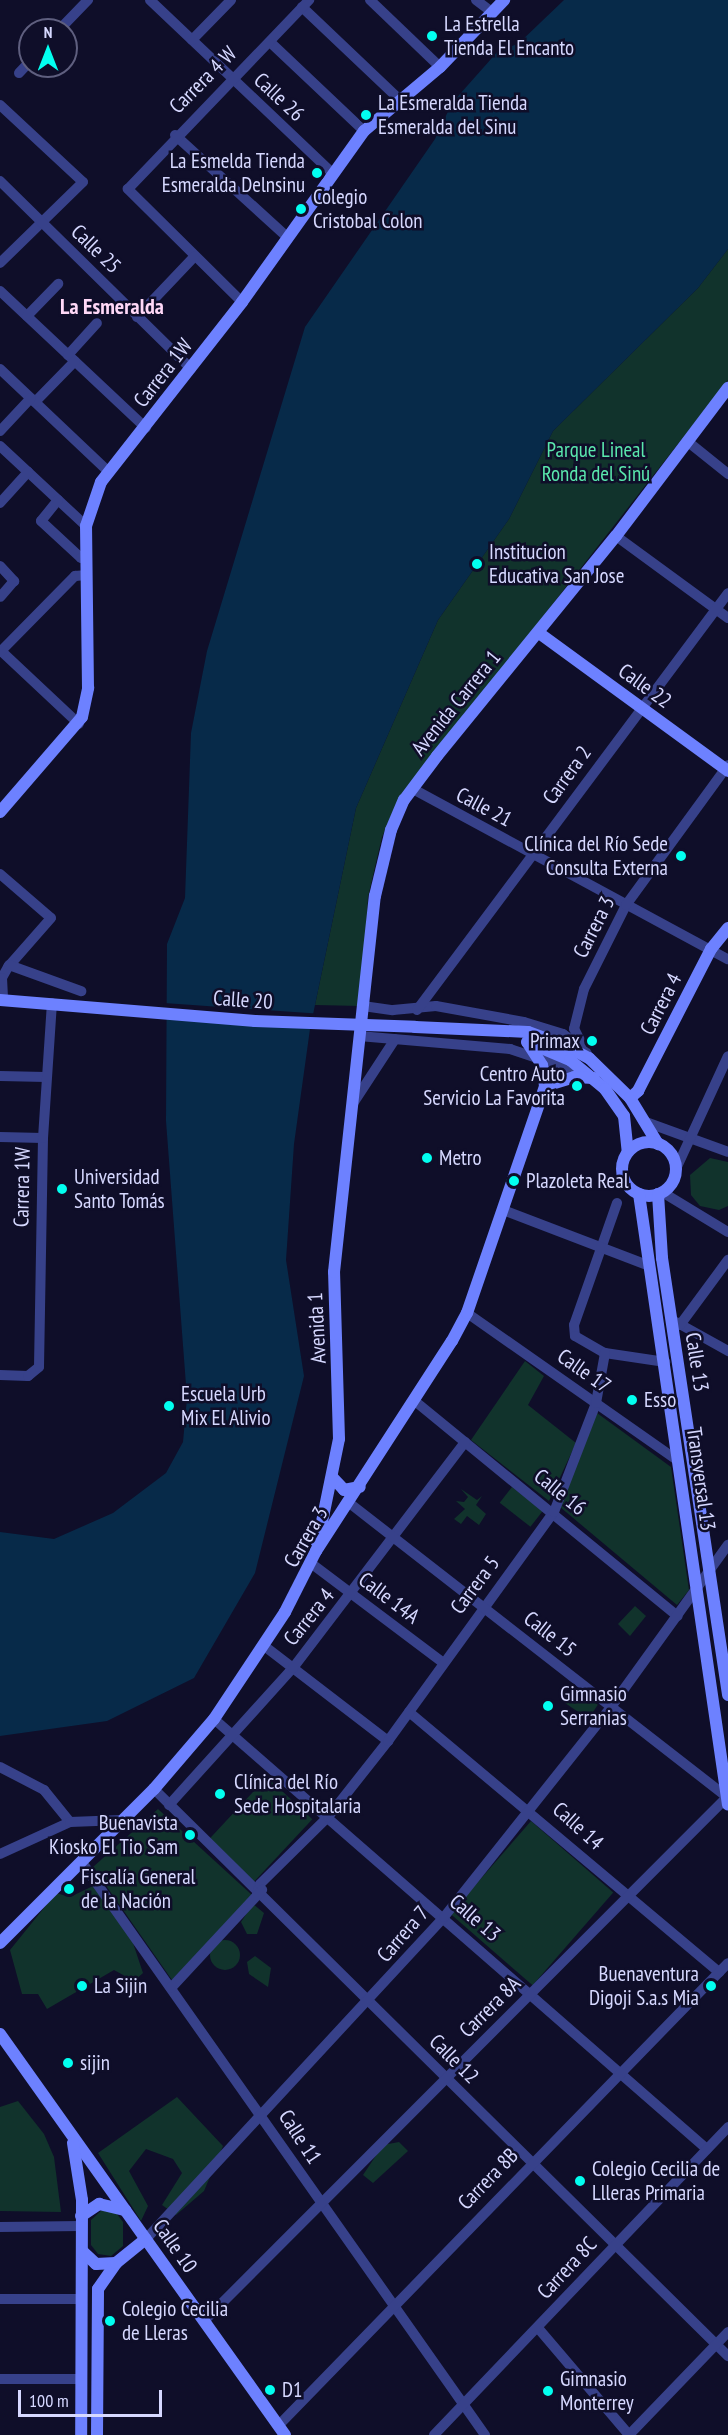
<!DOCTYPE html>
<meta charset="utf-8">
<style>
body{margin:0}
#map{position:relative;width:728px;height:2435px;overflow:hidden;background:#0f0e29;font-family:"PT Sans Narrow",sans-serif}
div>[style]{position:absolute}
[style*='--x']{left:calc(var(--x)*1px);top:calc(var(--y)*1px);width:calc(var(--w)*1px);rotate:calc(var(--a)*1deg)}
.green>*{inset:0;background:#11332c;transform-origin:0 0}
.round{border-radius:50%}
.water>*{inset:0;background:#072a49}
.pier>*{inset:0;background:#0f0e29;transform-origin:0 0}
.street>*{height:10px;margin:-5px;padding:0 5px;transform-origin:5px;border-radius:5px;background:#37418a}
.secondary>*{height:12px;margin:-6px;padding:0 6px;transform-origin:6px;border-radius:6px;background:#6d81ff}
.secondary>.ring{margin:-6px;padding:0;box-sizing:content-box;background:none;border:12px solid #6d81ff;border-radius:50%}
.secondary-bridge>*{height:12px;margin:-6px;padding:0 6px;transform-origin:6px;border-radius:6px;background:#6d81ff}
.dots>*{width:16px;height:16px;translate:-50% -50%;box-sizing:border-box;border:3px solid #0f0e29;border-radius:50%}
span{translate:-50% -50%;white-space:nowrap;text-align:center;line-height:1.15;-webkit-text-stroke:5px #0f0e29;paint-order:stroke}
.poi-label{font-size:21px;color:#d6d8ff}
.left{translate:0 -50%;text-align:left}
.right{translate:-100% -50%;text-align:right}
.street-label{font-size:21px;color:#d6d8ff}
.park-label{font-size:21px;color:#5ae7ad}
.neighbourhood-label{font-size:22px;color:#ffd8f7;font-weight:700}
.north{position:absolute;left:18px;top:18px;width:60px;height:60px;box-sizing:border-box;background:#0f0e29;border:2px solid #5f5f7f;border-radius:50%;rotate:0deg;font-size:16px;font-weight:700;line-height:24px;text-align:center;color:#d6d8ff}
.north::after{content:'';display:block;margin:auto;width:21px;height:27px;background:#02fff0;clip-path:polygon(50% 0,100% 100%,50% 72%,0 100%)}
.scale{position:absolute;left:18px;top:2390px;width:144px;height:27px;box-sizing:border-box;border:3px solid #d6d8ff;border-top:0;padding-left:8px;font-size:18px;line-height:21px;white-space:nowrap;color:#d6d8ff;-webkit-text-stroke:4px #0f0e29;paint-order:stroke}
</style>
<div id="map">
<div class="green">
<div style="clip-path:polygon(728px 249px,728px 380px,396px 804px,382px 837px,368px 897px,361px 1006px,315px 1005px,356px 808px,438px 620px,509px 519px,553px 431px,698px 288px)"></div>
<div style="clip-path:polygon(710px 1158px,728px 1162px,728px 1206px,719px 1210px,700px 1206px,691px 1195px,690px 1175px)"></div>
<div style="clip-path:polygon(525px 1361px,544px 1376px,528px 1405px,576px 1443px,549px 1501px,471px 1440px)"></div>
<div style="clip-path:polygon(597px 1413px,671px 1467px,689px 1590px,677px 1605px,560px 1507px)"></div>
<div style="left:512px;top:1487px;width:39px;height:20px;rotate:38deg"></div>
<div style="clip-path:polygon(461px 1489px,477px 1500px,482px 1496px,476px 1505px,486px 1514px,479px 1525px,467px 1516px,461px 1524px,454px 1519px,465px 1509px,456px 1501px,464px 1502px,468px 1497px)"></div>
<div style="clip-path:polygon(635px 1606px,646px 1616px,630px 1636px,618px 1624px)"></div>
<div style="left:573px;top:1688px;width:30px;height:17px;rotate:34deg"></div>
<div style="left:267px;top:1777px;width:62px;height:87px;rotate:43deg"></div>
<div style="clip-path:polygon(158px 1809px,252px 1895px,172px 1980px,93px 1867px)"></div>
<div style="left:531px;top:1821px;width:109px;height:123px;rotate:41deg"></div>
<div style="clip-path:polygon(93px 1886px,131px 1937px,143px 1973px,134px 1981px,114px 1970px,47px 2009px,38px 1994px,22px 1994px,10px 1950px,56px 1893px,70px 1897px)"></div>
<div style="clip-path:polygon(253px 1904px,264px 1913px,257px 1934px,247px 1934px,241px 1922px)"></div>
<div class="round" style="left:210px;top:1940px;width:30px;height:30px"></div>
<div style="clip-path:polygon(255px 1956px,271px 1968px,268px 1987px,249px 1974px,247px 1962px)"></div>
<div style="clip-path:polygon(177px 2097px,223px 2146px,204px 2191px,176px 2215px,162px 2205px,182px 2173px,173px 2159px,146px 2149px,129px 2171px,148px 2206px,141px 2221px,98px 2153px)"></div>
<div style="clip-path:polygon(18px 2101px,44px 2134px,54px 2157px,61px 2212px,0 2211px,0 2107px)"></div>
<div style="clip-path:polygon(399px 2142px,408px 2151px,373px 2183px,363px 2175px,383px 2145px)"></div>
<div style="clip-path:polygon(103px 2209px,114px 2210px,123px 2222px,123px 2246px,111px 2256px,98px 2254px,91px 2245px,91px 2220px)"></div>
</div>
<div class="water">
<div style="clip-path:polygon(564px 0,728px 0,728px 249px,698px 288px,553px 431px,509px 519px,438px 620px,356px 808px,310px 1029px,294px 1144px,286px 1260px,304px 1376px,255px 1573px,194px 1678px,107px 1721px,0 1736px,0 1532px,54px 1539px,113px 1513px,166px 1473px,183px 1442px,187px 1398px,166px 1121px,167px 944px,185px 898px,191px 733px,207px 651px,305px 327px,435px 139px,452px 103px,499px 50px,518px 44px)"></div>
</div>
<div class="pier">
<div style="left:164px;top:1003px;width:152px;height:15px;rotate:4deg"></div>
</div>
<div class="street">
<div style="--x:150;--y:0;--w:250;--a:43.5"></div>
<div style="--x:370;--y:0;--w:97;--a:43.7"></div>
<div style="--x:476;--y:0;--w:21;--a:37"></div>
<div style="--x:302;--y:7;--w:132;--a:43.5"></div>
<div style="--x:59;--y:30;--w:42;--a:-46"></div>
<div style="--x:192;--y:40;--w:56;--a:-45.7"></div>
<div style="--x:270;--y:42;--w:129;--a:43.4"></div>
<div style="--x:19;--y:73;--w:16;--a:-47"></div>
<div style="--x:0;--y:105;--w:113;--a:42.9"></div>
<div style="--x:83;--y:182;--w:116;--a:135.7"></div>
<div style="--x:175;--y:135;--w:153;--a:42.3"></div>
<div style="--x:0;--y:181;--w:268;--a:44.5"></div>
<div style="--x:0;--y:291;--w:200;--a:43.2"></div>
<div style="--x:242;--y:302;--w:161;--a:-135.3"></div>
<div style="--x:128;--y:189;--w:262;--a:-46.2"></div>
<div style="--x:27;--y:316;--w:45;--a:-45.9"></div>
<div style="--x:137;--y:317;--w:83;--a:-46.5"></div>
<div style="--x:68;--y:355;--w:43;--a:-47.8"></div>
<div style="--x:0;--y:369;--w:150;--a:43.4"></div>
<div style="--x:35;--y:402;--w:57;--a:-45.7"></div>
<div style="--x:0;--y:431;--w:45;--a:-46.8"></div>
<div style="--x:687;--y:441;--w:53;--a:38.8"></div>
<div style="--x:0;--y:446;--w:117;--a:42.9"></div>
<div style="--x:58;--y:500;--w:27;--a:129"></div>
<div style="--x:41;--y:521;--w:54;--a:42.8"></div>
<div style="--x:81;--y:558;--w:6;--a:0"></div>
<div style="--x:0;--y:503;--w:42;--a:-47.9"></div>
<div style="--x:616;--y:536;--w:139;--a:36.2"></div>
<div style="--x:0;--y:566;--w:21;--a:47"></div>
<div style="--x:14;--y:581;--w:21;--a:131"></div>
<div style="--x:0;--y:650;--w:108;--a:43.1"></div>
<div style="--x:0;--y:652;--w:107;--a:-45.4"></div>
<div style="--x:75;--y:576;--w:12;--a:-5"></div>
<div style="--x:413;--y:789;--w:358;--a:28.4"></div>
<div style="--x:0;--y:874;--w:67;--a:40.8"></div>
<div style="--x:51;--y:918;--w:65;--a:131.3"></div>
<div style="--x:8;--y:967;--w:13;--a:119"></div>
<div style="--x:2;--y:978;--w:22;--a:87"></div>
<div style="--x:9;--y:965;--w:77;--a:19.9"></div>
<div style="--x:363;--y:1006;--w:30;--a:8"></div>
<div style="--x:393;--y:1010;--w:43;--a:-5.3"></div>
<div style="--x:436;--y:1006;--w:89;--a:10.3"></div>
<div style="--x:524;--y:1022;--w:41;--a:17.1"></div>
<div style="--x:563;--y:1034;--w:21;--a:35"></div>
<div style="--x:417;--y:1010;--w:520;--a:-53.28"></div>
<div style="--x:359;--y:1036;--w:152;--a:4.9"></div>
<div style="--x:510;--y:1049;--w:79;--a:18.4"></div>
<div style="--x:589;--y:1058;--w:33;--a:-117"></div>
<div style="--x:574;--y:1029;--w:41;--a:-76"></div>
<div style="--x:584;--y:989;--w:94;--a:-63.4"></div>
<div style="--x:626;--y:905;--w:173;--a:-53.9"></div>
<div style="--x:0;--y:1076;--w:46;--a:1.2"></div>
<div style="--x:354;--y:1102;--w:75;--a:-56.9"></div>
<div style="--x:643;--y:1121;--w:90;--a:20"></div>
<div style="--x:0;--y:1137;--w:43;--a:1.3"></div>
<div style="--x:676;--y:1169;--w:124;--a:-65.3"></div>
<div style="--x:662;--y:1192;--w:77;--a:31.2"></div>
<div style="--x:617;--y:1203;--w:129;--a:109.4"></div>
<div style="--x:574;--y:1325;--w:11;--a:85"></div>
<div style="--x:575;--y:1336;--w:34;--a:30"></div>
<div style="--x:605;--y:1353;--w:61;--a:8.5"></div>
<div style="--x:503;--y:1210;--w:157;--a:20.9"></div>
<div style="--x:467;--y:1313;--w:258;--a:35"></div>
<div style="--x:676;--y:1322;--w:60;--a:29.1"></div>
<div style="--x:680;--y:1325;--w:81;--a:-53.6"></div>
<div style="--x:0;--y:1375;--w:28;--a:2"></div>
<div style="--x:28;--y:1376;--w:14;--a:-39"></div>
<div style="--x:39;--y:1367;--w:229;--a:-89"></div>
<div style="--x:43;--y:1138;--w:135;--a:-86.2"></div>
<div style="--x:416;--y:1402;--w:338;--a:39.3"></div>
<div style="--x:312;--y:1564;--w:163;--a:37"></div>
<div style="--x:263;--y:1645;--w:158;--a:37.5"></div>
<div style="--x:409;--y:1712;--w:405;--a:40"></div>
<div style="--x:214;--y:1719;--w:654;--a:41.1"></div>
<div style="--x:0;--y:1767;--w:50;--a:27.6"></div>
<div style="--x:44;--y:1790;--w:41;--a:50.9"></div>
<div style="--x:154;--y:1789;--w:807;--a:44.65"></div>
<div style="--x:169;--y:1805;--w:185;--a:-47.9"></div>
<div style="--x:293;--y:1668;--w:284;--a:-52.7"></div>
<div style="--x:0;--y:1854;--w:77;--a:-24.6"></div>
<div style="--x:70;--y:1822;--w:52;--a:-2.2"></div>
<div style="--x:81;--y:1861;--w:702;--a:54.86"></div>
<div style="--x:257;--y:1894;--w:10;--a:-73"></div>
<div style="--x:260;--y:1884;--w:95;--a:-44.6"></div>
<div style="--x:328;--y:1817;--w:97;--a:-51.7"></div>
<div style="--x:388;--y:1741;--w:283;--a:-54.1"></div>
<div style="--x:554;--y:1512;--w:117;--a:-68.9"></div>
<div style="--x:596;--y:1403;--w:51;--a:-79.8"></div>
<div style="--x:171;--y:1988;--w:134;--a:-47.1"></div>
<div style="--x:0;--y:2227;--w:81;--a:-0.7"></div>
<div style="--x:146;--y:2239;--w:439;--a:-47.2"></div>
<div style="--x:444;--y:1917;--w:268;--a:-51.5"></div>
<div style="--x:611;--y:1707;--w:200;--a:-54.2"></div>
<div style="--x:0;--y:2299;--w:81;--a:0"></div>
<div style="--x:204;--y:2321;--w:740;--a:-45.05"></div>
<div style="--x:727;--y:1797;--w:478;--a:-142.1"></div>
<div style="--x:538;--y:2328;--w:140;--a:49.6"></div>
<div style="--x:0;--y:2379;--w:82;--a:0"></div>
<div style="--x:279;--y:2425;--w:644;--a:-45.82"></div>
<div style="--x:434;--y:2435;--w:426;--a:-46.3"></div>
<div style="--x:629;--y:2435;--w:143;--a:-46.1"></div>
</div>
<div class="secondary">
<div style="--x:539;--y:633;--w:234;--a:36.1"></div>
<div style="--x:0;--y:812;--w:125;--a:-49.2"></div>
<div style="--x:82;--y:717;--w:30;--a:-78"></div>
<div style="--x:88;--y:688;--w:162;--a:-90.7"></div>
<div style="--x:86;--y:526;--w:46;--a:-71.2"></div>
<div style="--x:101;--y:482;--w:229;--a:-51.9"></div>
<div style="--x:242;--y:302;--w:210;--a:-54.5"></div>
<div style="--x:364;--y:131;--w:99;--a:-40.1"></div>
<div style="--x:440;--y:67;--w:93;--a:-46.3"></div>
<div style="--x:0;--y:1000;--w:256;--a:4.7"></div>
<div style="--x:415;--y:1027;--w:113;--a:2.5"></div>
<div style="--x:528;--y:1032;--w:40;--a:20.2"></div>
<div style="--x:566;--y:1046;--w:26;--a:28"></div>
<div style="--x:589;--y:1058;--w:57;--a:44.3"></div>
<div style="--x:630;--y:1098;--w:54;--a:58.7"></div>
<div style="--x:527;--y:1042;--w:47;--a:22.7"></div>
<div style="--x:570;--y:1060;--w:45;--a:39.6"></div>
<div style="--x:605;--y:1089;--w:33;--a:55"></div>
<div style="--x:624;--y:1116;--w:36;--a:84"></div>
<div style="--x:545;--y:1086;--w:30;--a:-17"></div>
<div style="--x:574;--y:1077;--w:20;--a:3"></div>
<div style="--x:630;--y:1098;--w:11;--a:-41"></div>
<div style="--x:638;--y:1091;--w:160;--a:-62.8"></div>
<div style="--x:711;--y:949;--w:27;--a:-51"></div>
<div class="ring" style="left:622px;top:1142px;width:42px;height:42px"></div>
<div style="--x:639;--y:1194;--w:617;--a:81.71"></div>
<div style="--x:658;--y:1194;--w:64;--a:86.4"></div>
<div style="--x:662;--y:1258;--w:442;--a:81.4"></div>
<div style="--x:333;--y:1478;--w:16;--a:47"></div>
<div style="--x:344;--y:1490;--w:16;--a:-11"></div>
<div style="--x:316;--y:1551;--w:114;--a:-78.4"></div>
<div style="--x:339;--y:1439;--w:167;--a:-91.7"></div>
<div style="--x:334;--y:1272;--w:378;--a:-83.8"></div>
<div style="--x:375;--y:896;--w:68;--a:-76.4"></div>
<div style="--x:391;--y:830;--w:33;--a:-67"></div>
<div style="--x:404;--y:800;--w:55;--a:-53.1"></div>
<div style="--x:437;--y:756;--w:284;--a:-50.9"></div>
<div style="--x:616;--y:536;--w:186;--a:-52.9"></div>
<div style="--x:0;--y:1943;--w:218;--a:-45"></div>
<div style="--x:154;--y:1789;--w:92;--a:-49.4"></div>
<div style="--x:214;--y:1719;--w:128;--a:-56.4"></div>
<div style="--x:285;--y:1612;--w:68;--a:-63.1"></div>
<div style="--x:316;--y:1551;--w:250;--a:-57.1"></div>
<div style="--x:452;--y:1341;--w:32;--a:-62"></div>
<div style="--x:467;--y:1313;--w:240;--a:-71"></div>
<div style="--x:545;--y:1086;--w:21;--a:-98"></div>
<div style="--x:542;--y:1065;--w:27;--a:-123"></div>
<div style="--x:0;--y:2034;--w:492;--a:54.6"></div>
<div style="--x:73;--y:2143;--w:58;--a:81"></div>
<div style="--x:82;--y:2200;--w:235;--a:90.2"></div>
<div style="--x:81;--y:2216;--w:22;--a:-34"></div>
<div style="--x:99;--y:2204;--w:27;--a:13"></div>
<div style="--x:82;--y:2251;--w:19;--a:43"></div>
<div style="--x:96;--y:2264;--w:20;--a:-3"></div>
<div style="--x:97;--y:2435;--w:146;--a:-89.6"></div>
<div style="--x:98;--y:2289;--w:32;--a:-55"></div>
<div style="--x:116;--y:2263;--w:38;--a:-39"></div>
</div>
<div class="secondary-bridge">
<div style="--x:255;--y:1021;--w:160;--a:2.1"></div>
</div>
<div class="dots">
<div style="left:432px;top:36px;background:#02fff0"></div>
<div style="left:366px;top:115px;background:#02fff0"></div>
<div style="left:317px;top:173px;background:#02fff0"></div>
<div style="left:301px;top:209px;background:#02fff0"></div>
<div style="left:477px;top:564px;background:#02fff0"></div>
<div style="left:681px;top:856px;background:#02fff0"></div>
<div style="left:592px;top:1041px;background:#02fff0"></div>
<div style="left:577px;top:1086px;background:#02fff0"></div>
<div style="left:427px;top:1158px;background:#02fff0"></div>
<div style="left:514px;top:1181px;background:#02fff0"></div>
<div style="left:62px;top:1189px;background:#02fff0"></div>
<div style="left:632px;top:1400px;background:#02fff0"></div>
<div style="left:169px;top:1406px;background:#02fff0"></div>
<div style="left:548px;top:1706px;background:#02fff0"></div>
<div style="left:220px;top:1794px;background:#02fff0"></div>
<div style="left:190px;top:1835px;background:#02fff0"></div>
<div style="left:69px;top:1889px;background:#02fff0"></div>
<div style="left:82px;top:1986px;background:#02fff0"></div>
<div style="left:711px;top:1986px;background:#02fff0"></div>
<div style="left:68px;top:2063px;background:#02fff0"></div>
<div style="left:580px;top:2181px;background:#02fff0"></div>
<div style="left:110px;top:2321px;background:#02fff0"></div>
<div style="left:270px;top:2390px;background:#02fff0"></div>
<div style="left:548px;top:2391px;background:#02fff0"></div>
</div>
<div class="poi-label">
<span class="left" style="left:444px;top:36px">La Estrella<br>Tienda El Encanto</span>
<span class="left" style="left:378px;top:115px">La Esmeralda Tienda<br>Esmeralda del Sinu</span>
<span class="right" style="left:305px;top:173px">La Esmelda Tienda<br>Esmeralda Delnsinu</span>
<span class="left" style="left:313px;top:209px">Colegio<br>Cristobal Colon</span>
<span class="left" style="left:489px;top:564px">Institucion<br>Educativa San Jose</span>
<span class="right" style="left:668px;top:856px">Clínica del Río Sede<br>Consulta Externa</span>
<span class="right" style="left:580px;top:1041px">Primax</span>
<span class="right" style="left:565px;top:1086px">Centro Auto<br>Servicio La Favorita</span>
<span class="left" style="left:439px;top:1158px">Metro</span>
<span class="left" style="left:74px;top:1189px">Universidad<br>Santo Tomás</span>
<span class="left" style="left:526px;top:1181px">Plazoleta Real</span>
<span class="left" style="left:181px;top:1406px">Escuela Urb<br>Mix El Alivio</span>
<span class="left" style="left:644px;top:1400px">Esso</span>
<span class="left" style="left:560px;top:1706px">Gimnasio<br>Serranias</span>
<span class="left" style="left:234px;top:1794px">Clínica del Río<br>Sede Hospitalaria</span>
<span class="right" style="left:178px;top:1835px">Buenavista<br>Kiosko El Tio Sam</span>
<span class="left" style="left:81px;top:1889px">Fiscalía General<br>de la Nación</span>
<span class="right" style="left:699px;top:1986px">Buenaventura<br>Digoji S.a.s Mia</span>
<span class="left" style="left:94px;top:1986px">La Sijin</span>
<span class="left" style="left:80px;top:2063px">sijin</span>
<span class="left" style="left:592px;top:2181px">Colegio Cecilia de<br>Llleras Primaria</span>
<span class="left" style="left:122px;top:2321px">Colegio Cecilia<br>de Lleras</span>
<span class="left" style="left:560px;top:2391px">Gimnasio<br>Monterrey</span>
<span class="left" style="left:282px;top:2390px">D1</span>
</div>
<div class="street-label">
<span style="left:203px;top:80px;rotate:-45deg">Carrera 4 W</span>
<span style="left:279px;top:97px;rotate:43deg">Calle 26</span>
<span style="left:96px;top:249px;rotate:44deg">Calle 25</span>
<span style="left:163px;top:373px;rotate:-52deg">Carrera 1W</span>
<span style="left:645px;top:686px;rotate:36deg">Calle 22</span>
<span style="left:456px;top:703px;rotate:-51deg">Avenida Carrera 1</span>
<span style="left:567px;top:775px;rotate:-54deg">Carrera 2</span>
<span style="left:484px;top:807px;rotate:28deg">Calle 21</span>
<span style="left:594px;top:927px;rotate:-63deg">Carrera 3</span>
<span style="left:243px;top:1000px;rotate:4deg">Calle 20</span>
<span style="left:661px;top:1004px;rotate:-63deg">Carrera 4</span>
<span style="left:22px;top:1187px;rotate:-89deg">Carrera 1W</span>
<span style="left:317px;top:1328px;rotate:-93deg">Avenida 1</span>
<span style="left:697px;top:1362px;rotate:81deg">Calle 13</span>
<span style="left:584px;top:1371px;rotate:35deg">Calle 17</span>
<span style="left:701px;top:1479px;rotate:82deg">Transversal 13</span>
<span style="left:560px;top:1492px;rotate:39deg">Calle 16</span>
<span style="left:306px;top:1537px;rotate:-60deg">Carrera 3</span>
<span style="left:475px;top:1585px;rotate:-53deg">Carrera 5</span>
<span style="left:389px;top:1598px;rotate:37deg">Calle 14A</span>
<span style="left:309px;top:1617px;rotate:-51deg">Carrera 4</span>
<span style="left:550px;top:1634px;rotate:38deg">Calle 15</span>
<span style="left:578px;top:1826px;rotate:42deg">Calle 14</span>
<span style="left:475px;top:1918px;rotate:41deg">Calle 13</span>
<span style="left:403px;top:1934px;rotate:-49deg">Carrera 7</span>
<span style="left:490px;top:2007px;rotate:-45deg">Carrera 8A</span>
<span style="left:454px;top:2059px;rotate:45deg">Calle 12</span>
<span style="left:300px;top:2137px;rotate:57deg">Calle 11</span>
<span style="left:488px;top:2179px;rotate:-46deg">Carrera 8B</span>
<span style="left:175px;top:2246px;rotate:55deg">Calle 10</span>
<span style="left:567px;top:2268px;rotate:-47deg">Carrera 8C</span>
</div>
<div class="park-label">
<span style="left:596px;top:462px">Parque Lineal<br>Ronda del Sinú</span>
</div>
<div class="neighbourhood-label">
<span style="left:112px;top:307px">La Esmeralda</span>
</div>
<div class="north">N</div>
<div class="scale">100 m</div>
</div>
